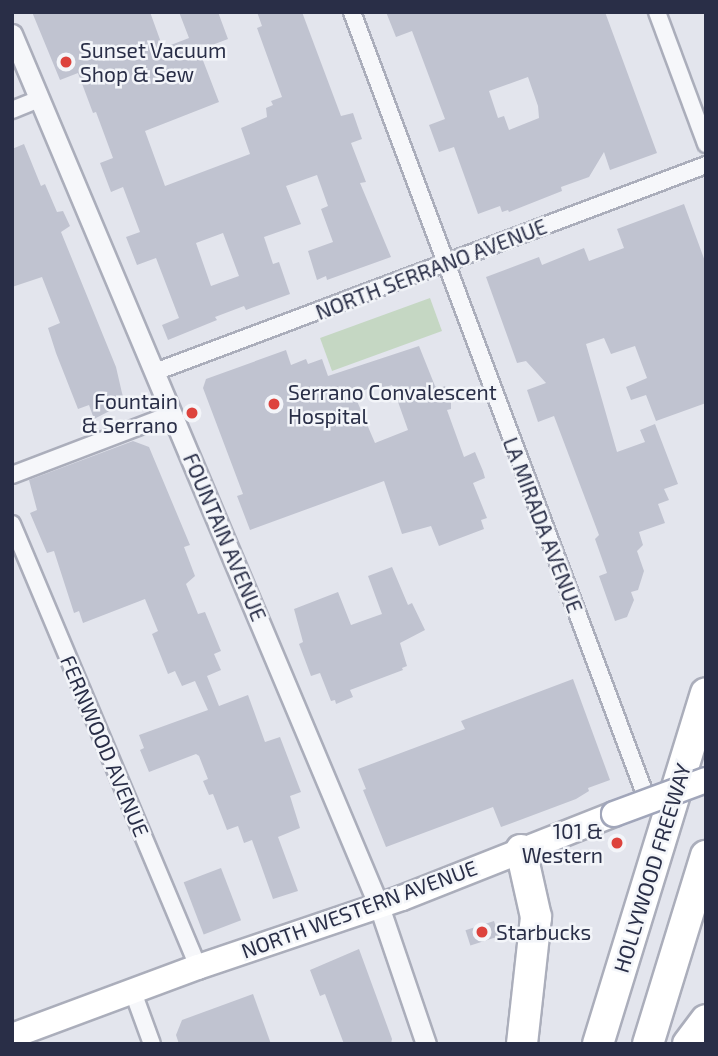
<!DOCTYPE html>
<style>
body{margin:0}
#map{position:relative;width:718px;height:1056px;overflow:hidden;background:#e3e5ed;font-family:"Exo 2",sans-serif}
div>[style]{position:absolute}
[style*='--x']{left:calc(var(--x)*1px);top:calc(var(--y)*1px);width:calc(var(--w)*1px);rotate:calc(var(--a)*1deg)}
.green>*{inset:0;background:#c5d7c3;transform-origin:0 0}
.building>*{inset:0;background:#c0c3d0;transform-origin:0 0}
.roads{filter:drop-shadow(2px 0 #abaebb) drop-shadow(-2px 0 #abaebb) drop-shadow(0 2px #abaebb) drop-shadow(0 -2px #abaebb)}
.minor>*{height:16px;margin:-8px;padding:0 8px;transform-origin:8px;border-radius:8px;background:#f6f7fa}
.tertiary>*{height:19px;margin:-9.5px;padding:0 9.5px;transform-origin:9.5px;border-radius:9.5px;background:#f6f7fa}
.primary>*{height:24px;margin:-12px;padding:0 12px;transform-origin:12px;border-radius:12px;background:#fff}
.motorway>*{height:30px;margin:-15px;padding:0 15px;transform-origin:15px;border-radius:15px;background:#fff}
.bridges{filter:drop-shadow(2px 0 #a1a6ba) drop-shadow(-2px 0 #a1a6ba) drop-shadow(0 2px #a1a6ba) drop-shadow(0 -2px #a1a6ba)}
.primary-bridge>*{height:24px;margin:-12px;padding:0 12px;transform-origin:12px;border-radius:12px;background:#fff}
.dots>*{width:19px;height:19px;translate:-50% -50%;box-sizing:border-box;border:4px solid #f3f5f9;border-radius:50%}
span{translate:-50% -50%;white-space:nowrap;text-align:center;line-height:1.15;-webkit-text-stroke:5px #f3f5f9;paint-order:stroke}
.poi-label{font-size:21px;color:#292e47}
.left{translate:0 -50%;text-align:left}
.right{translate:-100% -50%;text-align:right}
.street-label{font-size:21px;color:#292e47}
.frame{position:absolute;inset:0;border:14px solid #292e47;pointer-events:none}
</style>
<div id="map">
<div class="green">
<div style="left:430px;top:298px;width:35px;height:117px;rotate:70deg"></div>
</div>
<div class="building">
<div style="clip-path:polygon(evenodd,32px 12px,150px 12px,163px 48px,189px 38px,179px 12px,218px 12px,228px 39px,199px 50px,219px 102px,145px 131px,165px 186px,250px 154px,241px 128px,267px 117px,266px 108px,273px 105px,271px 101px,282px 97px,257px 28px,262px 26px,257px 12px,302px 12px,341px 116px,353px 113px,362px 139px,351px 143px,366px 182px,360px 183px,391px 257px,327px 280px,326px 276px,317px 280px,308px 251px,333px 242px,321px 209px,328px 206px,317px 175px,286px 186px,301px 224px,264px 237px,273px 264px,279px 262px,290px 294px,246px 310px,244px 306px,215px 317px,217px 320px,168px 340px,162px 325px,179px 318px,156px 258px,137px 265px,126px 237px,140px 232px,123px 187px,111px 192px,100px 163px,113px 158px,96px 112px,93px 113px,78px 73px,60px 80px,32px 12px,223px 233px,239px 276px,211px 286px,196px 243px,223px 233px)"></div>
<div style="clip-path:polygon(evenodd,386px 12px,605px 12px,657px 153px,610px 170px,604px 152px,589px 177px,561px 187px,562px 191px,509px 212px,508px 210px,502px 212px,500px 206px,478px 214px,454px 147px,439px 152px,429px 125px,445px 119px,412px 31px,396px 37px,386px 12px,528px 77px,538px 106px,539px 118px,509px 130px,504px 116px,498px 118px,489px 91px,528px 77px)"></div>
<div style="clip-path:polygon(24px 144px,41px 186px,45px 184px,57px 212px,63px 211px,70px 226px,61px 232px,116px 367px,122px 393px,125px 403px,94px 419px,89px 405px,78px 409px,56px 353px,48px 328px,60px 323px,42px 277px,12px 287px,12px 149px)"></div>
<div style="clip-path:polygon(684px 204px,706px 264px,706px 403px,656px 421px,646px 395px,631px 400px,626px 387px,647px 378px,635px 346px,611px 354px,604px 338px,586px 344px,617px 452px,645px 442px,640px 430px,655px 424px,678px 484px,664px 489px,669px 500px,658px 504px,665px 523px,639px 532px,643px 545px,637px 551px,644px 571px,638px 590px,631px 592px,634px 600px,627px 617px,615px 621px,599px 576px,607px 573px,595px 539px,599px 535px,554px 416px,538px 422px,527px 390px,546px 383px,526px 361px,517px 363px,486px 277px,539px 257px,542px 265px,584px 248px,589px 261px,624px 248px,617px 229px)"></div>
<div style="clip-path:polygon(evenodd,419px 346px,435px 386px,438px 389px,445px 386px,451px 403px,451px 409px,447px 410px,464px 457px,475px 452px,483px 471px,485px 478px,473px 483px,487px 518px,481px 520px,484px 529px,439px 546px,431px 526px,402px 534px,384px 481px,250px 530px,237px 496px,243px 494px,203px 388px,206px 379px,286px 350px,291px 365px,306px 359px,308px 364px,322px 359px,328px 376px,419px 346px,381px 384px,383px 388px,392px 385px,408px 430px,375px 443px,354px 394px,381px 384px)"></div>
<div style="clip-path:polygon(133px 441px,149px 447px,190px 545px,184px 547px,195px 576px,186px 584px,198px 614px,205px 612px,221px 651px,214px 654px,221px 670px,207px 676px,219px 706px,248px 695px,265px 742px,280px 737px,301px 792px,290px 796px,300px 828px,278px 837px,298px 891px,273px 899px,252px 840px,244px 843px,238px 826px,227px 830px,213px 794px,209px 795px,203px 781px,208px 779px,199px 756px,196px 754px,149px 772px,140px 750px,144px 748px,139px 735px,208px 710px,195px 681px,182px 686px,175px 671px,168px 674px,152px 634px,158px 631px,145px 599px,83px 623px,79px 611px,74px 613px,54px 551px,47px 553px,30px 513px,37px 510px,29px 480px)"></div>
<div style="clip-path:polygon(392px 567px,408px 605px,412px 603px,425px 630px,400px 643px,407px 666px,402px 668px,403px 670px,350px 690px,353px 697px,336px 704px,335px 700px,331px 701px,320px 673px,311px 676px,299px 644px,303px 642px,294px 609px,338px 592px,351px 625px,382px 614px,368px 576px)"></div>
<div style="clip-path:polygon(573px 679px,610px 780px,588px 788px,589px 791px,576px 799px,501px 827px,493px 807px,386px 847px,363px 790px,366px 789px,358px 769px,465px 729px,461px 721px)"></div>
<div style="left:221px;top:868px;width:56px;height:40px;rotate:69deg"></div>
<div style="left:494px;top:921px;width:16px;height:30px;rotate:72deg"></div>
<div style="clip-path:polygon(359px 949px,392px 1039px,391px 1044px,344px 1044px,325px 994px,320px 996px,310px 970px)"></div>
<div style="clip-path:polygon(253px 994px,271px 1044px,179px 1044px,176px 1035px,182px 1020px)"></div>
</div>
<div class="roads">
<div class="minor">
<div style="--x:352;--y:12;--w:844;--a:69.46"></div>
<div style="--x:657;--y:12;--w:141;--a:69.6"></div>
<div style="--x:12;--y:110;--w:29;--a:-22"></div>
<div style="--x:155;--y:372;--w:589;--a:-20.59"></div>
<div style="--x:12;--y:475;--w:171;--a:-20.9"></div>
<div style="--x:12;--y:524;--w:480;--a:67.2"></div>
<div style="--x:133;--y:992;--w:55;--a:69.9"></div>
</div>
<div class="tertiary">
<div style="--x:12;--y:34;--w:946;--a:67.18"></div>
<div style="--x:379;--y:906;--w:146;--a:71.2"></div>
</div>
<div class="primary">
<div style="--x:12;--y:1036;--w:198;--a:-20.4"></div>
<div style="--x:198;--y:967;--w:215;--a:-18.7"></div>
<div style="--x:402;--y:898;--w:228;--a:-21.6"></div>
</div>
<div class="motorway">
<div style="--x:521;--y:850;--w:69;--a:77.4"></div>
<div style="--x:536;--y:917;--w:128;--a:96.3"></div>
<div style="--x:598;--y:1044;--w:367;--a:-72.9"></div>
<div style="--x:648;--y:1044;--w:197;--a:-72.9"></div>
<div style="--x:688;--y:1044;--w:30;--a:-53"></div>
</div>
</div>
<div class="bridges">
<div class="primary-bridge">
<div style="--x:614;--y:814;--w:98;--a:-20.3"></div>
</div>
</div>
<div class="dots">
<div style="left:66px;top:62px;background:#dd433d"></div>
<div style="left:274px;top:404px;background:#dd433d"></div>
<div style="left:192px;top:413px;background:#dd433d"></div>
<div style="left:617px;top:843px;background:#dd433d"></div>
<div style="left:482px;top:932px;background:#dd433d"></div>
</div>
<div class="poi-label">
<span class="left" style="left:80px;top:62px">Sunset Vacuum<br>Shop &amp; Sew</span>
<span class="left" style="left:288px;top:404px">Serrano Convalescent<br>Hospital</span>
<span class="right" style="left:178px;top:413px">Fountain<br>&amp; Serrano</span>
<span class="right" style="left:603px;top:843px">101 &amp;<br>Western</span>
<span class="left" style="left:496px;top:932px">Starbucks</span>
</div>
<div class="street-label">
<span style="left:431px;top:269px;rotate:-21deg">NORTH SERRANO AVENUE</span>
<span style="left:543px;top:525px;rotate:69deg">LA MIRADA AVENUE</span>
<span style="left:225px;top:537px;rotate:67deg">FOUNTAIN AVENUE</span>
<span style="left:105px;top:746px;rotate:67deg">FERNWOOD AVENUE</span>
<span style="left:652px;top:868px;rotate:-73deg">HOLLYWOOD FREEWAY</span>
<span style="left:359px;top:909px;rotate:-20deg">NORTH WESTERN AVENUE</span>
</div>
<div class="frame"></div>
</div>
